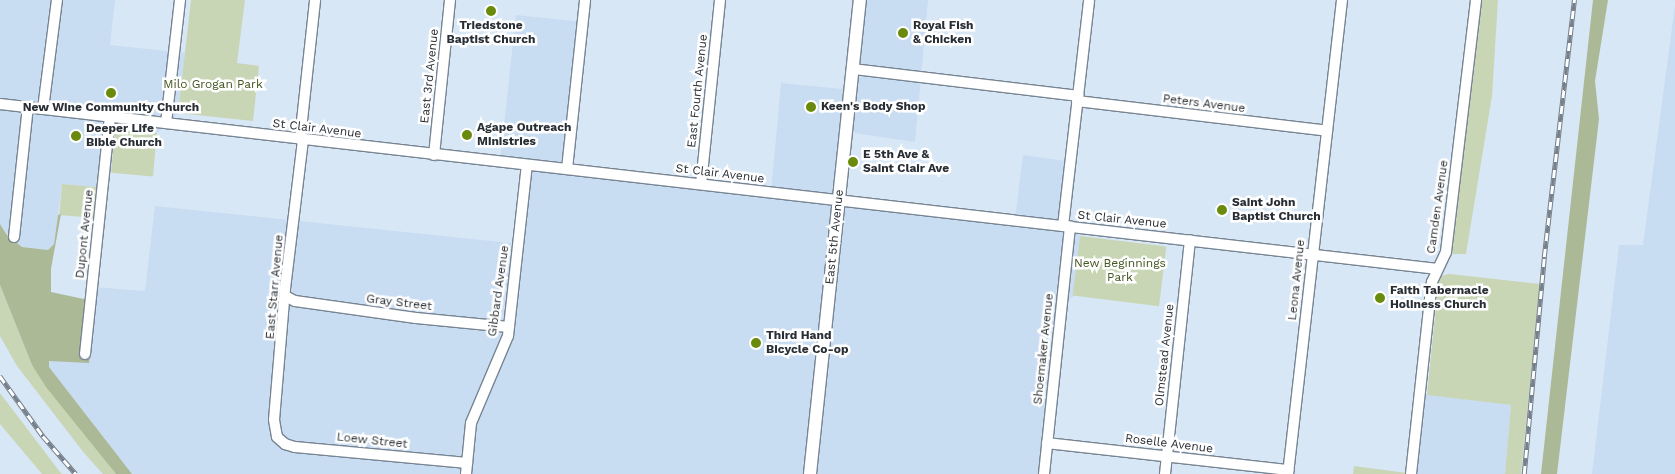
<!DOCTYPE html>
<style>
body{margin:0}
#map{position:relative;width:1675px;height:474px;overflow:hidden;background:#d8e7f6;font-family:"Work Sans",sans-serif}
div>[style]{position:absolute}
[style*='--x']{left:calc(var(--x)*1px);top:calc(var(--y)*1px);width:calc(var(--w)*1px);rotate:calc(var(--a)*1deg)}
.built>*{inset:0;background:#c8dcf2}
.green>*{inset:0;background:#c9d6b5;transform-origin:0 0}
.forest>*{inset:0;background:#acb997}
.roads{filter:drop-shadow(1px 0 #778492) drop-shadow(-1px 0 #778492) drop-shadow(0 1px #778492) drop-shadow(0 -1px #778492)}
.minor>*{height:10px;margin:-5px;padding:0 5px;transform-origin:5px;border-radius:5px;background:#fff}
.major>*{height:12px;margin:-6px;padding:0 6px;transform-origin:6px;border-radius:6px;background:#fff}
.rail>*{height:4.5px;margin-top:-2.25px;transform-origin:0;background:repeating-linear-gradient(90deg,#fff 0 8px,#76808a 0 16px);box-sizing:border-box;border-block:1px solid #76808a}
.dots>*{width:14px;height:14px;translate:-50% -50%;box-sizing:border-box;border:2px solid #fff;border-radius:50%}
span{translate:-50% -50%;white-space:nowrap;text-align:center;line-height:1.15;-webkit-text-stroke:5px #fff;paint-order:stroke}
.poi-label{font-size:12px;color:#292e34;font-weight:700}
.left{translate:0 -50%;text-align:left}
.street-label{font-size:12px;color:#292e34}
.park-label{font-size:12px;color:#445521}
</style>
<div id="map">
<div class="built">
<div style="clip-path:polygon(0 0,115px 0,110px 45px,185px 53px,178px 113px,157px 133px,115px 129px,111px 173px,98px 187px,62px 184px,54px 244px,48px 250px,22px 247px,7px 234px,0 224px)"></div>
<div style="clip-path:polygon(861px 0,928px 0,915px 142px,848px 132px,841px 198px,1015px 219px,1023px 155px,1072px 162px,1066px 225px,1080px 236px,1074px 296px,1065px 301px,1046px 474px,132px 474px,49px 367px,49px 361px,94px 287px,145px 291px,155px 206px,520px 244px,528px 166px,500px 162px,516px 15px,584px 22px,566px 169px,771px 192px,781px 83px,852px 90px)"></div>
<div style="clip-path:polygon(1675px 5px,1675px 474px,1592px 474px,1619px 245px,1643px 245px)"></div>
<div style="clip-path:polygon(1421px 394px,1511px 405px,1505px 474px,1407px 474px)"></div>
</div>
<div class="green">
<div style="clip-path:polygon(191px 0,245px 0,237px 63px,259px 66px,253px 121px,178px 113px)"></div>
<div style="clip-path:polygon(1480px 0,1498px 0,1492px 96px,1466px 254px,1452px 254px)"></div>
<div style="left:115px;top:129px;width:42px;height:44px;rotate:5deg"></div>
<div style="left:62px;top:184px;width:36px;height:31px;rotate:5deg"></div>
<div style="left:1080px;top:236px;width:87px;height:60px;rotate:7deg"></div>
<div style="clip-path:polygon(1450px 274px,1540px 284px,1521px 474px,1505px 474px,1511px 405px,1427px 395px,1439px 276px)"></div>
<div style="clip-path:polygon(0 285px,32px 365px,116px 474px,103px 474px,84px 453px,17px 366px,0 336px)"></div>
<div style="clip-path:polygon(0 393px,60px 472px,62px 474px,42px 474px,0 424px)"></div>
<div style="clip-path:polygon(1354px 466px,1407px 473px,1407px 474px,1353px 474px)"></div>
</div>
<div class="forest">
<div style="clip-path:polygon(1593px 0,1608px 0,1595px 81px,1599px 119px,1557px 474px,1541px 474px)"></div>
<div style="clip-path:polygon(61px 214px,51px 269px,51px 292px,93px 301px,89px 363px,49px 361px,49px 367px,132px 474px,116px 474px,46px 387px,32px 365px,0 285px,0 224px,7px 235px,22px 247px,48px 250px,54px 244px,58px 215px)"></div>
</div>
<div class="roads">
<div class="minor">
<div style="--x:853;--y:69;--w:227;--a:6.8"></div>
<div style="--x:1077;--y:101;--w:252;--a:6.8"></div>
<div style="--x:0;--y:104;--w:1445;--a:6.55"></div>
<div style="--x:43;--y:109;--w:110;--a:-82.7"></div>
<div style="--x:166;--y:123;--w:124;--a:-83.5"></div>
<div style="--x:300;--y:139;--w:140;--a:-83.8"></div>
<div style="--x:303;--y:140;--w:150;--a:96.9"></div>
<div style="--x:285;--y:289;--w:131;--a:94.8"></div>
<div style="--x:274;--y:420;--w:17;--a:80"></div>
<div style="--x:277;--y:437;--w:11;--a:41"></div>
<div style="--x:285;--y:444;--w:10;--a:17"></div>
<div style="--x:295;--y:447;--w:173;--a:5.3"></div>
<div style="--x:434;--y:155;--w:156;--a:-84.1"></div>
<div style="--x:567;--y:169;--w:170;--a:-83.9"></div>
<div style="--x:701;--y:184;--w:185;--a:-84.1"></div>
<div style="--x:1063;--y:226;--w:227;--a:-83.4"></div>
<div style="--x:14;--y:237;--w:131;--a:-83.9"></div>
<div style="--x:287;--y:297;--w:9;--a:27"></div>
<div style="--x:295;--y:301;--w:122;--a:8"></div>
<div style="--x:416;--y:318;--w:93;--a:5.5"></div>
<div style="--x:85;--y:354;--w:238;--a:-84"></div>
<div style="--x:1047;--y:443;--w:243;--a:6.4"></div>
<div style="--x:466;--y:474;--w:51;--a:-84.4"></div>
<div style="--x:471;--y:423;--w:95;--a:-67"></div>
<div style="--x:508;--y:336;--w:172;--a:-83.7"></div>
<div style="--x:1044;--y:474;--w:249;--a:-84"></div>
<div style="--x:1165;--y:474;--w:235;--a:-83.9"></div>
<div style="--x:1288;--y:474;--w:477;--a:-83.5"></div>
<div style="--x:1411;--y:474;--w:193;--a:-83.8"></div>
<div style="--x:1432;--y:282;--w:33;--a:-65"></div>
<div style="--x:1446;--y:252;--w:254;--a:-83.2"></div>
</div>
<div class="major">
<div style="--x:810;--y:474;--w:477;--a:-84"></div>
</div>
</div>
<div class="rail">
<div style="--x:0;--y:376;--w:74;--a:54.4"></div>
<div style="--x:43;--y:436;--w:50;--a:49"></div>
<div style="--x:1524;--y:474;--w:218;--a:-84.7"></div>
<div style="--x:1544;--y:257;--w:259;--a:-83.3"></div>
</div>
<div class="dots">
<div style="left:491px;top:11px;background:#698a0b"></div>
<div style="left:903px;top:33px;background:#698a0b"></div>
<div style="left:111px;top:93px;background:#698a0b"></div>
<div style="left:811px;top:107px;background:#698a0b"></div>
<div style="left:467px;top:135px;background:#698a0b"></div>
<div style="left:76px;top:136px;background:#698a0b"></div>
<div style="left:853px;top:162px;background:#698a0b"></div>
<div style="left:1222px;top:210px;background:#698a0b"></div>
<div style="left:1380px;top:298px;background:#698a0b"></div>
<div style="left:756px;top:343px;background:#698a0b"></div>
</div>
<div class="poi-label">
<span style="left:491px;top:33px">Triedstone<br>Baptist Church</span>
<span class="left" style="left:913px;top:33px">Royal Fish<br>&amp; Chicken</span>
<span class="left" style="left:821px;top:107px">Keen's Body Shop</span>
<span style="left:111px;top:108px">New Wine Community Church</span>
<span class="left" style="left:477px;top:135px">Agape Outreach<br>Ministries</span>
<span class="left" style="left:86px;top:136px">Deeper Life<br>Bible Church</span>
<span class="left" style="left:863px;top:162px">E 5th Ave &amp;<br>Saint Clair Ave</span>
<span class="left" style="left:1232px;top:210px">Saint John<br>Baptist Church</span>
<span class="left" style="left:1390px;top:298px">Faith Tabernacle<br>Holiness Church</span>
<span class="left" style="left:766px;top:343px">Third Hand<br>Bicycle Co-op</span>
</div>
<div class="street-label">
<span style="left:430px;top:76px;rotate:-84deg">East 3rd Avenue</span>
<span style="left:698px;top:91px;rotate:-84deg">East Fourth Avenue</span>
<span style="left:1204px;top:104px;rotate:7deg">Peters Avenue</span>
<span style="left:317px;top:129px;rotate:7deg">St Clair Avenue</span>
<span style="left:720px;top:174px;rotate:7deg">St Clair Avenue</span>
<span style="left:1438px;top:207px;rotate:-82deg">Camden Avenue</span>
<span style="left:1122px;top:220px;rotate:6deg">St Clair Avenue</span>
<span style="left:85px;top:234px;rotate:-84deg">Dupont Avenue</span>
<span style="left:835px;top:237px;rotate:-84deg">East 5th Avenue</span>
<span style="left:1297px;top:280px;rotate:-84deg">Leona Avenue</span>
<span style="left:275px;top:287px;rotate:-85deg">East Starr Avenue</span>
<span style="left:499px;top:291px;rotate:-82deg">Gibbard Avenue</span>
<span style="left:399px;top:303px;rotate:7deg">Gray Street</span>
<span style="left:1044px;top:349px;rotate:-84deg">Shoemaker Avenue</span>
<span style="left:1165px;top:355px;rotate:-84deg">Olmstead Avenue</span>
<span style="left:372px;top:441px;rotate:6deg">Loew Street</span>
<span style="left:1169px;top:444px;rotate:7deg">Roselle Avenue</span>
</div>
<div class="park-label">
<span style="left:213px;top:85px">Milo Grogan Park</span>
<span style="left:1120px;top:271px">New Beginnings<br>Park</span>
</div>
</div>
